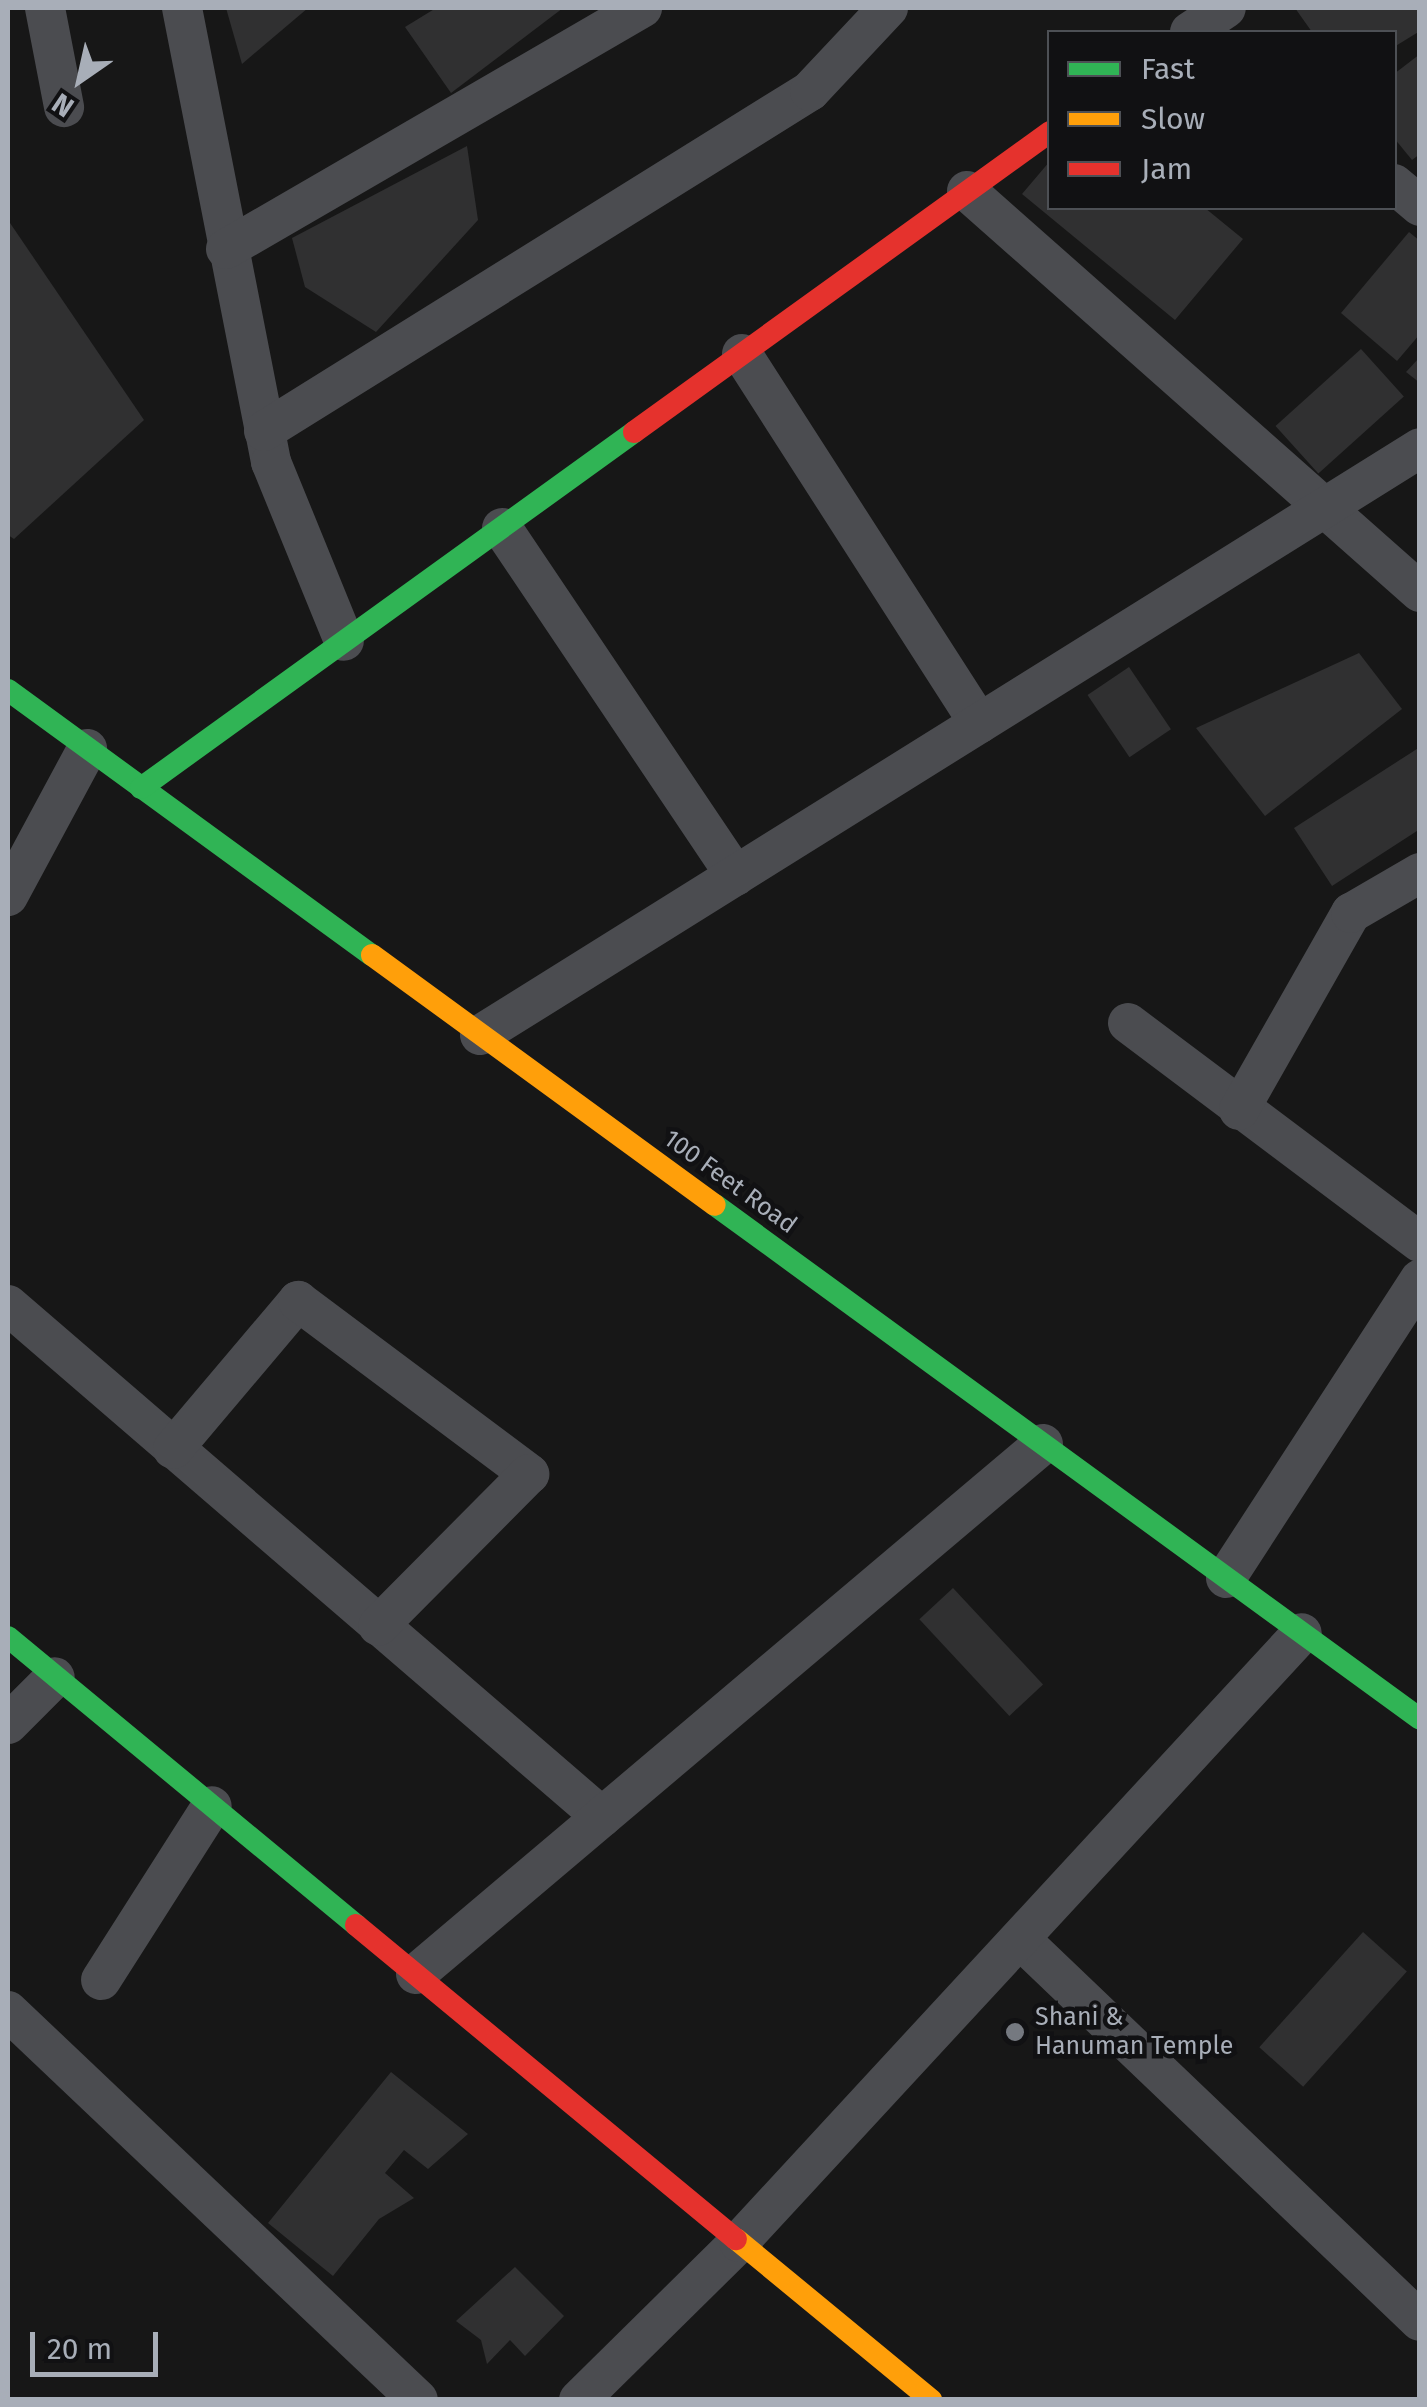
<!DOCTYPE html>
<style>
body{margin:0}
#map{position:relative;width:1427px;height:2407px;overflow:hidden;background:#171717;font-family:"Fira Sans",sans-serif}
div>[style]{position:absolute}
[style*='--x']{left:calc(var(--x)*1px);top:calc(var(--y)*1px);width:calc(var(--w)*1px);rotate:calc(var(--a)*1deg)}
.building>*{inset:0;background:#303031;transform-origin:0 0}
.street>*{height:40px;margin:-20px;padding:0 20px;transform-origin:20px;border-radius:20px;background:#4b4c50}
.fast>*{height:22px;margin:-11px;padding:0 11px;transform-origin:11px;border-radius:11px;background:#30b455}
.slow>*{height:22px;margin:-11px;padding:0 11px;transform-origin:11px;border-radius:11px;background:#ff9f0a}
.jam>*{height:22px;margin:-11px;padding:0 11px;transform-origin:11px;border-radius:11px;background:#e5322d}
.dots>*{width:28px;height:28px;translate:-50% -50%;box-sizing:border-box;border:5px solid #111113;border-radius:50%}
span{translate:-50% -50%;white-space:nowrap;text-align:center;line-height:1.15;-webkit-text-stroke:9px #111113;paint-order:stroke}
.street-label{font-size:25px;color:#a8aeb8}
.poi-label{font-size:25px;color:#a8aeb8}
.left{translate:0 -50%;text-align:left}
.frame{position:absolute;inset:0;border:10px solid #a8aeb8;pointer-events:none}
.legend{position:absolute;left:1047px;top:30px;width:350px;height:180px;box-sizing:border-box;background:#111113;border:2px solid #4d5055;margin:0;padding:12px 18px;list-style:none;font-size:30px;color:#a8aeb8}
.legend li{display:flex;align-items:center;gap:20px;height:50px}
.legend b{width:50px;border:2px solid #4d5055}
.north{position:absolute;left:30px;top:30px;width:100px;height:100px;-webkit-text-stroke:8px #111113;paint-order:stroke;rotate:214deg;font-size:28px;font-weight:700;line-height:40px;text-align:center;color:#a8aeb8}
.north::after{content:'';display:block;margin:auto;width:35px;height:45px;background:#a8aeb8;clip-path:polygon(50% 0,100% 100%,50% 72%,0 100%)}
.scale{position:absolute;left:30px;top:2332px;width:128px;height:45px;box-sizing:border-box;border:5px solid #a8aeb8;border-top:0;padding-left:12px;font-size:30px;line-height:35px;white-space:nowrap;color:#a8aeb8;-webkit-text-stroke:8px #111113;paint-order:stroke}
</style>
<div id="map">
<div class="building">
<div style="clip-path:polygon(226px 8px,308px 8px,242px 64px)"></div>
<div style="clip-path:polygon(436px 8px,563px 8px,451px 93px,405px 27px)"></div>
<div style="clip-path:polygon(1295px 8px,1420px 8px,1420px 31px,1394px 47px,1394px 32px,1312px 32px)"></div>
<div style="clip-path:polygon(1420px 54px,1420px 154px,1412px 160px,1394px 138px,1394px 74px)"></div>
<div style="clip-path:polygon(467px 146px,478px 220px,376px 332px,305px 287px,292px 238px)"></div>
<div style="clip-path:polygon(1050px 161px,1050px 208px,1205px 208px,1243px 239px,1175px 320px,1022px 194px)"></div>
<div style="clip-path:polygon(8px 220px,144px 420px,14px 539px,8px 535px)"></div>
<div style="clip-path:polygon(1409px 232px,1420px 241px,1420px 334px,1397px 361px,1341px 313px)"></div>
<div style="left:1361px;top:349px;width:64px;height:115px;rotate:48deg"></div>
<div style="clip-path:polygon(1420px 357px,1420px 383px,1406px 372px)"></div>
<div style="clip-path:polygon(1359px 653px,1402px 709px,1265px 816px,1196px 728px)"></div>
<div style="left:1129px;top:667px;width:75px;height:50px;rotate:56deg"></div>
<div style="clip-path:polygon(1420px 747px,1420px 829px,1332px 886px,1294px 828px)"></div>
<div style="left:953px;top:1588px;width:132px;height:46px;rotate:47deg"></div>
<div style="left:1363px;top:1932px;width:59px;height:155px;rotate:42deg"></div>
<div style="clip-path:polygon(391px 2072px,468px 2134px,428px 2169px,404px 2150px,385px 2173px,414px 2198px,379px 2219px,333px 2276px,268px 2223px)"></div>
<div style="clip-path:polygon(515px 2267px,564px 2316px,525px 2356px,510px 2340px,487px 2364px,481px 2340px,456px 2321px)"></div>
</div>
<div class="street">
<div style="--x:45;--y:8;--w:101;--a:79.1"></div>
<div style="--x:182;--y:8;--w:463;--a:78.9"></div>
<div style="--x:271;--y:462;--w:193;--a:67.8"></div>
<div style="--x:1190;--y:32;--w:43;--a:-33.7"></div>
<div style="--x:1394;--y:184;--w:34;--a:40"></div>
<div style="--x:967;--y:191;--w:605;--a:41.52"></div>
<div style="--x:226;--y:249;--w:481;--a:-30.1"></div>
<div style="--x:742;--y:354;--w:439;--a:57.3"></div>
<div style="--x:264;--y:431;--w:643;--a:-31.91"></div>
<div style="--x:810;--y:91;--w:114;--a:-46.8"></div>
<div style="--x:502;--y:528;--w:419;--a:56.1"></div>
<div style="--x:8;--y:896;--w:167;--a:-61.7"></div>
<div style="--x:1128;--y:1023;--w:365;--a:36.9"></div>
<div style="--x:480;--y:1035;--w:1108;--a:-31.98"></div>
<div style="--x:1239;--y:1110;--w:227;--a:-60.4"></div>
<div style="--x:1351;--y:913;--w:80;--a:-30.1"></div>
<div style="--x:8;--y:1305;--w:784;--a:40.76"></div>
<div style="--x:173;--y:1449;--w:194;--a:-49.8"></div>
<div style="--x:298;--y:1301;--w:289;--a:36.8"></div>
<div style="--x:529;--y:1474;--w:214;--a:134.8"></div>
<div style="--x:1226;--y:1578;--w:356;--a:-57"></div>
<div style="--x:8;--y:1724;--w:66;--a:-45"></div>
<div style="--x:1020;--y:1939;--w:553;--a:43.68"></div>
<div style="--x:416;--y:1974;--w:821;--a:-40.21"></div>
<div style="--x:101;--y:1980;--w:206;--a:-57.5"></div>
<div style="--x:8;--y:2011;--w:565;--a:43.49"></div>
<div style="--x:579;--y:2400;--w:225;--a:-44.6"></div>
<div style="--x:739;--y:2242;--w:829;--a:-47.25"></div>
</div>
<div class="fast">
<div style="--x:8;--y:690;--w:450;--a:36.1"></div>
<div style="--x:141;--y:788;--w:608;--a:-35.83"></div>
<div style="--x:715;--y:1205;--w:872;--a:36.09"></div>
<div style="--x:8;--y:1637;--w:452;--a:39.6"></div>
</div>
<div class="slow">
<div style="--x:372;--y:955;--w:424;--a:36.1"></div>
<div style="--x:736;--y:2239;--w:253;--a:39.5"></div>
</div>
<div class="jam">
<div style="--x:634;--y:432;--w:513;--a:-35.8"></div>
<div style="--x:356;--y:1925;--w:493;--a:39.6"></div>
</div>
<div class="dots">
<div style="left:1015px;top:2032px;background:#757980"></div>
</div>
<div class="street-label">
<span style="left:730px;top:1182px;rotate:36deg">100 Feet Road</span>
</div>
<div class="poi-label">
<span class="left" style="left:1035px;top:2032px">Shani &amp;<br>Hanuman Temple</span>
</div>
<div class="frame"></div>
<ul class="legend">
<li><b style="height:12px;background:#30b455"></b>Fast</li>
<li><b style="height:12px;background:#ff9f0a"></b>Slow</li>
<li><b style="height:12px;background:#e5322d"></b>Jam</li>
</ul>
<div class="north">N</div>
<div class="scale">20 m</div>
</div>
